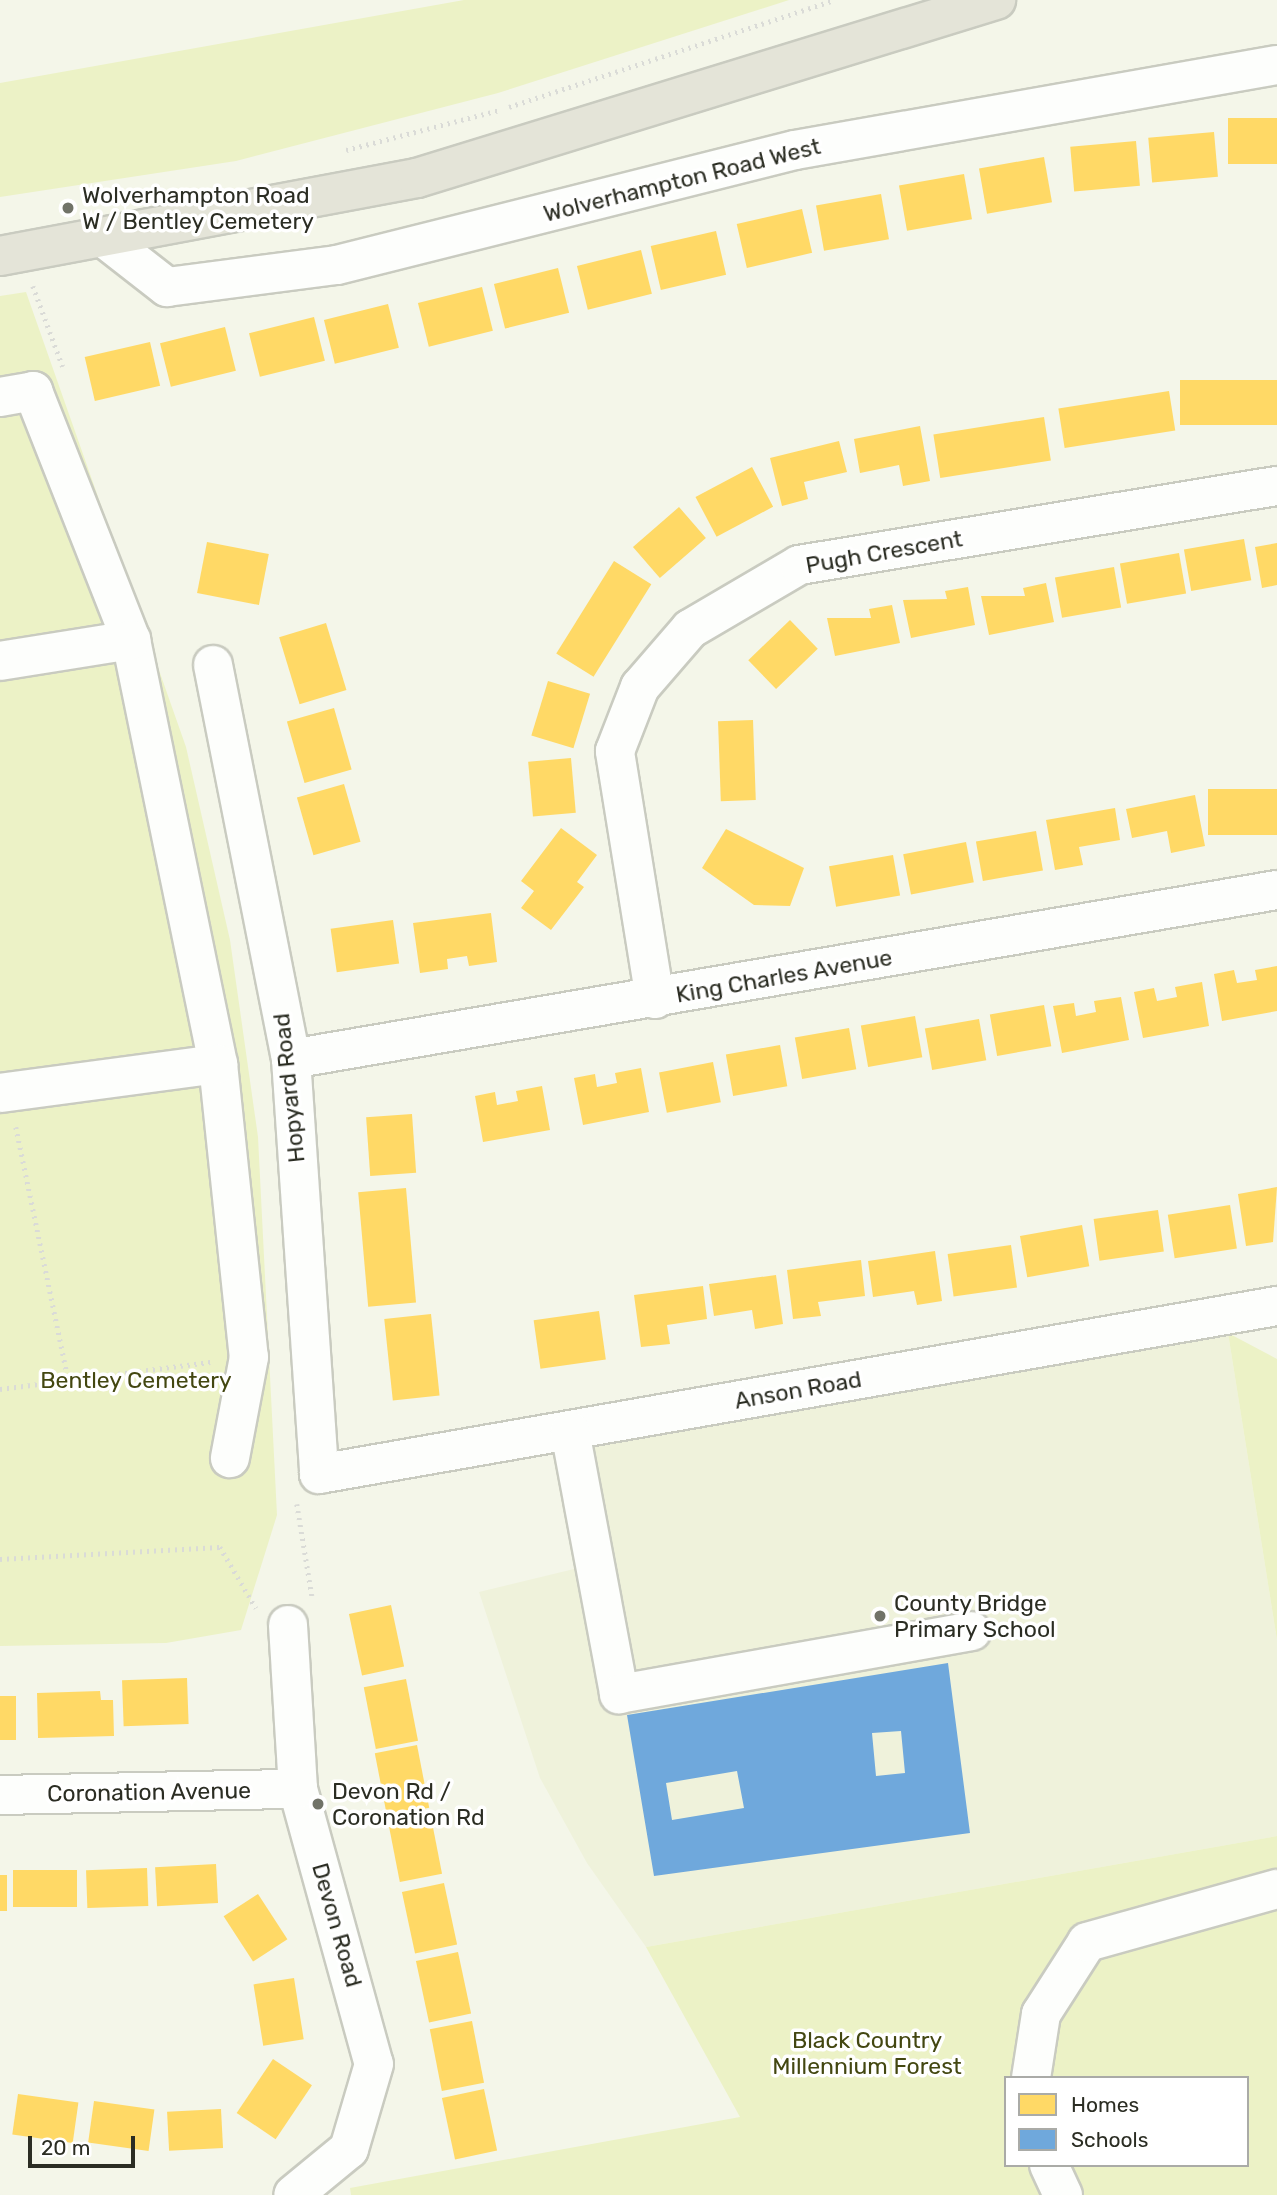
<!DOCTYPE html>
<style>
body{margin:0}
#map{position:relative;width:1277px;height:2195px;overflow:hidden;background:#f4f6e9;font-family:Rubik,sans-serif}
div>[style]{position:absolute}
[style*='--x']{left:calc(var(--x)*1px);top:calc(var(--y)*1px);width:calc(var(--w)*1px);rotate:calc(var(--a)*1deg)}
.built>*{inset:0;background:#eff2db}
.green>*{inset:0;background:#ecf2c6}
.homes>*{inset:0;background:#ffd966;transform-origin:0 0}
.schools>*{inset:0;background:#6fa8dc}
.path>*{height:4.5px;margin-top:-2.25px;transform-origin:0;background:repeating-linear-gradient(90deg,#dadbd7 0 2px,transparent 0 7px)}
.roads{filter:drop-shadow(2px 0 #c9cbc0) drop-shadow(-2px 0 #c9cbc0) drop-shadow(0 2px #c9cbc0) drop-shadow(0 -2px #c9cbc0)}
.minor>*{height:38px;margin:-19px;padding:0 19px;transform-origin:19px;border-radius:19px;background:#fdfefc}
.major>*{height:38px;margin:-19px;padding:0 19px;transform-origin:19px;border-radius:19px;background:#e4e4d8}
.dots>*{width:19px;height:19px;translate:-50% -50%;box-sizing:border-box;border:4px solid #fff;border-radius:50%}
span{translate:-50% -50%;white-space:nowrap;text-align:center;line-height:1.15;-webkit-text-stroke:7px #fff;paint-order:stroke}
.street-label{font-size:23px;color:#2b2d23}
.poi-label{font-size:23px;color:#2b2d23}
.left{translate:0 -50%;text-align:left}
.park-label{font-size:23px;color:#434711}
.legend{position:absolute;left:1004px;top:2076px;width:245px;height:91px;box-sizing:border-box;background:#fff;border:2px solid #aaaba7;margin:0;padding:9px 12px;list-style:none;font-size:21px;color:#2b2d23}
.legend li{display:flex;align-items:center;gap:14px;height:35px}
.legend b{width:35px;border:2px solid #aaaba7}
.scale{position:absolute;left:28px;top:2136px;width:107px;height:32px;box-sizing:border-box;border:4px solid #2b2d23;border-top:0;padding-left:9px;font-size:21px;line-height:24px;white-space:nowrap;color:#2b2d23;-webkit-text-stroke:5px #fff;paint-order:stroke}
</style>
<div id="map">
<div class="built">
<div style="clip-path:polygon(1228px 1333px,1277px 1640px,1277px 1836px,646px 1947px,587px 1863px,540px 1778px,479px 1592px,574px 1569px,551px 1444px)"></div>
</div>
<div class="green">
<div style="clip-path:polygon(464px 0,789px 0,498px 93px,236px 161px,0 197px,0 83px)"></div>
<div style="clip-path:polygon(26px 292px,186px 747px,230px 940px,258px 1137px,277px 1515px,241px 1630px,166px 1643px,0 1646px,0 296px)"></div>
<div style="clip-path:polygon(1228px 1333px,1277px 1359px,1277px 1640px)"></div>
<div style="clip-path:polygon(evenodd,1277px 1836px,1277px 2195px,351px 2195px,350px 2188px,740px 2117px,646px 1947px,1277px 1836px,1006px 2078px,1247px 2078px,1247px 2165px,1006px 2165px,1006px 2078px)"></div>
</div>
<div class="homes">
<div style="left:1277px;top:118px;width:46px;height:49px;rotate:90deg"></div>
<div style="left:1214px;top:132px;width:45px;height:66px;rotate:85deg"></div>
<div style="left:1136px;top:141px;width:45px;height:66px;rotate:85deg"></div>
<div style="left:1044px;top:157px;width:46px;height:66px;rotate:80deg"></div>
<div style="left:964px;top:174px;width:46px;height:66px;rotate:80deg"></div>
<div style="left:881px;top:194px;width:46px;height:66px;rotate:80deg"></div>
<div style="left:802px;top:209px;width:45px;height:67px;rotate:77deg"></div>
<div style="left:716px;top:231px;width:45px;height:67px;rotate:77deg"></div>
<div style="left:641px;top:250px;width:45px;height:66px;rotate:76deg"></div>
<div style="left:558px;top:268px;width:46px;height:66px;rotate:76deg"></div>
<div style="left:482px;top:287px;width:45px;height:66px;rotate:76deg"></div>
<div style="left:388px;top:304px;width:45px;height:66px;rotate:76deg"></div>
<div style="left:314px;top:317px;width:45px;height:67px;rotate:76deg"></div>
<div style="left:225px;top:327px;width:45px;height:67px;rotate:76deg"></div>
<div style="left:150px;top:342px;width:45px;height:67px;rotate:77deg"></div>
<div style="left:1277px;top:380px;width:45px;height:97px;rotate:90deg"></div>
<div style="left:1169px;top:391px;width:40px;height:112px;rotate:81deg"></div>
<div style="left:1044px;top:417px;width:44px;height:112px;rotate:81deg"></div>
<div style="clip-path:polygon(920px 426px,930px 481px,903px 486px,899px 465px,860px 473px,854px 439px)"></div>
<div style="clip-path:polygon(839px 441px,847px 472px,804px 482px,808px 499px,782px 506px,770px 458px)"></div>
<div style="left:752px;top:467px;width:45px;height:64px;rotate:62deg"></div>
<div style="left:679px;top:507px;width:41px;height:61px;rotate:49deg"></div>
<div style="left:1244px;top:539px;width:42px;height:61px;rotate:80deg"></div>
<div style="left:207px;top:542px;width:63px;height:52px;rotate:11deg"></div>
<div style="clip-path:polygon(1277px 543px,1277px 585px,1262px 588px,1255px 547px)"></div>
<div style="left:1179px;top:553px;width:41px;height:60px;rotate:80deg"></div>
<div style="left:614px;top:561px;width:44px;height:109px;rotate:32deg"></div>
<div style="left:1114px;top:567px;width:41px;height:60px;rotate:80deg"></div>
<div style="clip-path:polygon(1046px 583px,1054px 622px,989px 635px,981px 596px,1025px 596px,1023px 588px)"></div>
<div style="clip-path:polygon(968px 587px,975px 625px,911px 638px,903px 600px,947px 599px,945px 591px)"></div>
<div style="clip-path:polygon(892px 605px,900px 643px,835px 656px,827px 618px,871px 618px,869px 609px)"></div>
<div style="left:790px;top:620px;width:40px;height:58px;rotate:46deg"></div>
<div style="left:326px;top:623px;width:70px;height:49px;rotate:73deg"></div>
<div style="left:548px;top:681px;width:44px;height:57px;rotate:17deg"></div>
<div style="left:334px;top:708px;width:64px;height:49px;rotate:74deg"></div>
<div style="left:753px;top:720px;width:80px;height:35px;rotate:88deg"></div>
<div style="left:571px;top:758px;width:55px;height:43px;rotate:85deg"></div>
<div style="left:344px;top:784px;width:60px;height:49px;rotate:74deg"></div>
<div style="left:1277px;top:789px;width:46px;height:69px;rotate:90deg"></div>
<div style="clip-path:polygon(1195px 795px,1205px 846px,1171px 853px,1167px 831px,1132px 838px,1126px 809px)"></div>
<div style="clip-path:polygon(1115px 808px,1120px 840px,1079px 847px,1083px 865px,1055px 870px,1046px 820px)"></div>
<div style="clip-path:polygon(561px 828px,597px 855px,577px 882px,584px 887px,551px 930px,521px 908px,534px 891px,521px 881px)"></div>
<div style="clip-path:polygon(726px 829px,804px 868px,790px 906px,754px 905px,702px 868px)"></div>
<div style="left:1036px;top:831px;width:40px;height:61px;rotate:80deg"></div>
<div style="left:966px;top:842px;width:41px;height:64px;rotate:79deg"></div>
<div style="left:893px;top:855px;width:41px;height:65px;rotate:80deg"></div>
<div style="clip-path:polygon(491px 913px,497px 962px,469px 966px,467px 956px,447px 959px,448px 969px,420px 973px,413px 923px)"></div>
<div style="left:393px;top:920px;width:44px;height:63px;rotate:82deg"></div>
<div style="clip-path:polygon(1277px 966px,1277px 1011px,1222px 1021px,1214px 974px,1234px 970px,1237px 983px,1257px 980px,1255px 970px)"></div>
<div style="clip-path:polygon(1202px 982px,1209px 1026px,1143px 1038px,1134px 992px,1154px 988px,1157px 1001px,1177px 997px,1175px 987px)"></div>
<div style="clip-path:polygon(1121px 997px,1129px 1040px,1062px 1053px,1053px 1006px,1074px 1003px,1076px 1016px,1096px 1012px,1094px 1001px)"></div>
<div style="left:1044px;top:1005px;width:42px;height:55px;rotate:80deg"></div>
<div style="left:915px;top:1016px;width:42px;height:55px;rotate:80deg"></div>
<div style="left:979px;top:1019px;width:42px;height:55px;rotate:80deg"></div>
<div style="left:849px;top:1028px;width:42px;height:55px;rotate:80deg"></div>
<div style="left:780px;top:1045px;width:42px;height:55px;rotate:80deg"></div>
<div style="left:713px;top:1062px;width:41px;height:55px;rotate:79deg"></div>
<div style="clip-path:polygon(641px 1068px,649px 1112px,583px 1125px,574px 1078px,595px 1074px,597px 1087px,617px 1083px,615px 1073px)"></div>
<div style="clip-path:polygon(542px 1086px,550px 1130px,483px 1142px,475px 1096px,495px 1092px,497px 1105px,518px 1101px,516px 1091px)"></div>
<div style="left:412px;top:1114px;width:59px;height:46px;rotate:86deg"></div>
<div style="clip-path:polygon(1277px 1187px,1273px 1242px,1246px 1246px,1238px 1194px)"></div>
<div style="left:406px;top:1188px;width:115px;height:48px;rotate:85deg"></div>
<div style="left:1230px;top:1205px;width:44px;height:63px;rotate:81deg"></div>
<div style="left:1158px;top:1210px;width:42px;height:65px;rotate:82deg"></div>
<div style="left:1082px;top:1225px;width:42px;height:63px;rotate:80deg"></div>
<div style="left:1011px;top:1245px;width:43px;height:64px;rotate:82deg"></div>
<div style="clip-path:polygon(935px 1251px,942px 1301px,917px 1305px,914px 1291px,873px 1297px,868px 1261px)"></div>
<div style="clip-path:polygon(861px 1260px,865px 1296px,818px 1302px,821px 1316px,793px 1319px,787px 1270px)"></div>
<div style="clip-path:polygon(776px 1275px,783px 1324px,755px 1329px,752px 1310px,714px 1316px,709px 1284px)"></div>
<div style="clip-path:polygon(703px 1286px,707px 1319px,667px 1325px,670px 1344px,641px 1347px,634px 1295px)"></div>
<div style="left:599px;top:1311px;width:49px;height:66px;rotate:82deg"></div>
<div style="left:431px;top:1314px;width:82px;height:47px;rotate:84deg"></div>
<div style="left:391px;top:1605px;width:63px;height:43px;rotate:78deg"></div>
<div style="left:187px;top:1678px;width:46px;height:65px;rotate:88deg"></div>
<div style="left:406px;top:1679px;width:63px;height:43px;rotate:79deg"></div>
<div style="clip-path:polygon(100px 1691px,101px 1700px,113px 1700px,114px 1736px,38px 1738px,37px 1693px)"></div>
<div style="left:0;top:1696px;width:16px;height:44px"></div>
<div style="left:417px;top:1745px;width:64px;height:43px;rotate:79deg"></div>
<div style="left:430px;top:1812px;width:63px;height:43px;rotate:79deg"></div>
<div style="left:216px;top:1864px;width:39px;height:61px;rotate:87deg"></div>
<div style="left:147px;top:1868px;width:38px;height:61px;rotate:88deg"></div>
<div style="left:13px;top:1870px;width:64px;height:37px"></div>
<div style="left:0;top:1875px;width:7px;height:36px"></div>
<div style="left:444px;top:1883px;width:63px;height:43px;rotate:78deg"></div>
<div style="left:258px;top:1894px;width:54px;height:41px;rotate:57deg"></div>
<div style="left:458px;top:1952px;width:63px;height:43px;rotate:78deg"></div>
<div style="left:294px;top:1978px;width:62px;height:41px;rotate:81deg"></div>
<div style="left:472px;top:2021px;width:63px;height:43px;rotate:79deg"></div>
<div style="left:273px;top:2059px;width:47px;height:65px;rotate:34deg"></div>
<div style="left:484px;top:2089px;width:63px;height:43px;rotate:78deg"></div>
<div style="left:18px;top:2094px;width:61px;height:41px;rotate:8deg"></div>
<div style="left:94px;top:2101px;width:61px;height:42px;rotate:8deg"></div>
<div style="left:221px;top:2109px;width:39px;height:54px;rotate:87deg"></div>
</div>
<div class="schools">
<div style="clip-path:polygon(evenodd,948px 1663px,970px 1833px,654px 1876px,627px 1715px,948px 1663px,901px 1731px,905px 1773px,876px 1776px,872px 1733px,901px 1731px,948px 1663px,737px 1771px,744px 1808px,672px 1820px,666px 1783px,737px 1771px)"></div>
</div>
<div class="path">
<div style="--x:509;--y:107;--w:342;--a:-18.2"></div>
<div style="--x:346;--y:150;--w:159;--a:-14.6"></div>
<div style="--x:33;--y:286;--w:86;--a:69.7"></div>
<div style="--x:16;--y:1127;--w:257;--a:78.3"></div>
<div style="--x:0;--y:1389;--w:212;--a:-7.3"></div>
<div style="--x:297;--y:1504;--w:93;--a:80.7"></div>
<div style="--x:0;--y:1559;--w:220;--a:-3.1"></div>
<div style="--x:220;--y:1547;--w:71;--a:59.5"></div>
</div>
<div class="roads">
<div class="minor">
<div style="--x:104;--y:238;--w:80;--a:37.9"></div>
<div style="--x:167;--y:287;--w:171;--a:-7.4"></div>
<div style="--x:337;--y:265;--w:472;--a:-14.1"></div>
<div style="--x:795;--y:150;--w:489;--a:-10"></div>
<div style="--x:0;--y:397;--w:34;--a:-10"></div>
<div style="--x:33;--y:391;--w:268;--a:68.5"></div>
<div style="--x:131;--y:640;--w:433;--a:78.4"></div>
<div style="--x:218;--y:1064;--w:295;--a:84"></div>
<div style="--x:249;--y:1357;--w:103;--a:100.7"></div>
<div style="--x:0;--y:661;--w:133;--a:-9.1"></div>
<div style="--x:213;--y:665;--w:402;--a:78.8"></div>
<div style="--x:291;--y:1059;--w:416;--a:86.1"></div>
<div style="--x:319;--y:1474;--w:973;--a:-9.95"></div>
<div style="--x:655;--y:999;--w:251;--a:-99.2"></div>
<div style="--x:615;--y:751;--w:69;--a:-68.7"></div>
<div style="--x:640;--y:687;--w:77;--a:-49.2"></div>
<div style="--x:690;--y:629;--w:126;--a:-30.4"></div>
<div style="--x:799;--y:565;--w:484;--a:-9.4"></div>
<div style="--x:291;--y:1059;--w:1000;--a:-9.73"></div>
<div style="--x:0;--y:1093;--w:220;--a:-7.6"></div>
<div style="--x:570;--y:1431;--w:268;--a:79.4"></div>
<div style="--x:619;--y:1694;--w:358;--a:-10.1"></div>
<div style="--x:288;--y:1625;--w:164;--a:86.5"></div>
<div style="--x:298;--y:1789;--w:285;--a:74.6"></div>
<div style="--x:374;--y:2064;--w:89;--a:106.4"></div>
<div style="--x:349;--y:2149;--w:72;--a:140.6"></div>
<div style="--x:0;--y:1795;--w:298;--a:-1.2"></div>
<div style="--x:1031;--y:2078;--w:65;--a:-81.1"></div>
<div style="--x:1041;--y:2014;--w:85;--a:-57.4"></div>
<div style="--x:1087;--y:1942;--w:197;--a:-15.6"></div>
<div style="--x:1049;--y:2165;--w:33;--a:65"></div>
</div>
<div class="major">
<div style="--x:0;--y:256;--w:424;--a:-10.6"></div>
<div style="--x:417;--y:178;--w:606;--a:-17.09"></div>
</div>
</div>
<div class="dots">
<div style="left:68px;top:208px;background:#717368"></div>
<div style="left:880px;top:1616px;background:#717368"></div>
<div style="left:318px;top:1804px;background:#717368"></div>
</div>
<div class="street-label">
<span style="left:682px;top:180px;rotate:-14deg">Wolverhampton Road West</span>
<span style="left:884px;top:552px;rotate:-10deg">Pugh Crescent</span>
<span style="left:784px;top:976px;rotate:-10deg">King Charles Avenue</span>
<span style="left:289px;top:1088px;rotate:-96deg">Hopyard Road</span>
<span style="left:798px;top:1390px;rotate:-10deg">Anson Road</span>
<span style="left:149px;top:1792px;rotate:-1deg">Coronation Avenue</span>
<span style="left:337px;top:1925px;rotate:74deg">Devon Road</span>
</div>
<div class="poi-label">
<span class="left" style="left:82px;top:208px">Wolverhampton Road<br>W / Bentley Cemetery</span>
<span class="left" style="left:894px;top:1616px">County Bridge<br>Primary School</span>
<span class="left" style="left:332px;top:1804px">Devon Rd /<br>Coronation Rd</span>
</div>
<div class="park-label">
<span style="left:136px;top:1380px">Bentley Cemetery</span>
<span style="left:867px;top:2053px">Black Country<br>Millennium Forest</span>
</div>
<ul class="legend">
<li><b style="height:19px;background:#ffd966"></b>Homes</li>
<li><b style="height:19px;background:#6fa8dc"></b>Schools</li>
</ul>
<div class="scale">20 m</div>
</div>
